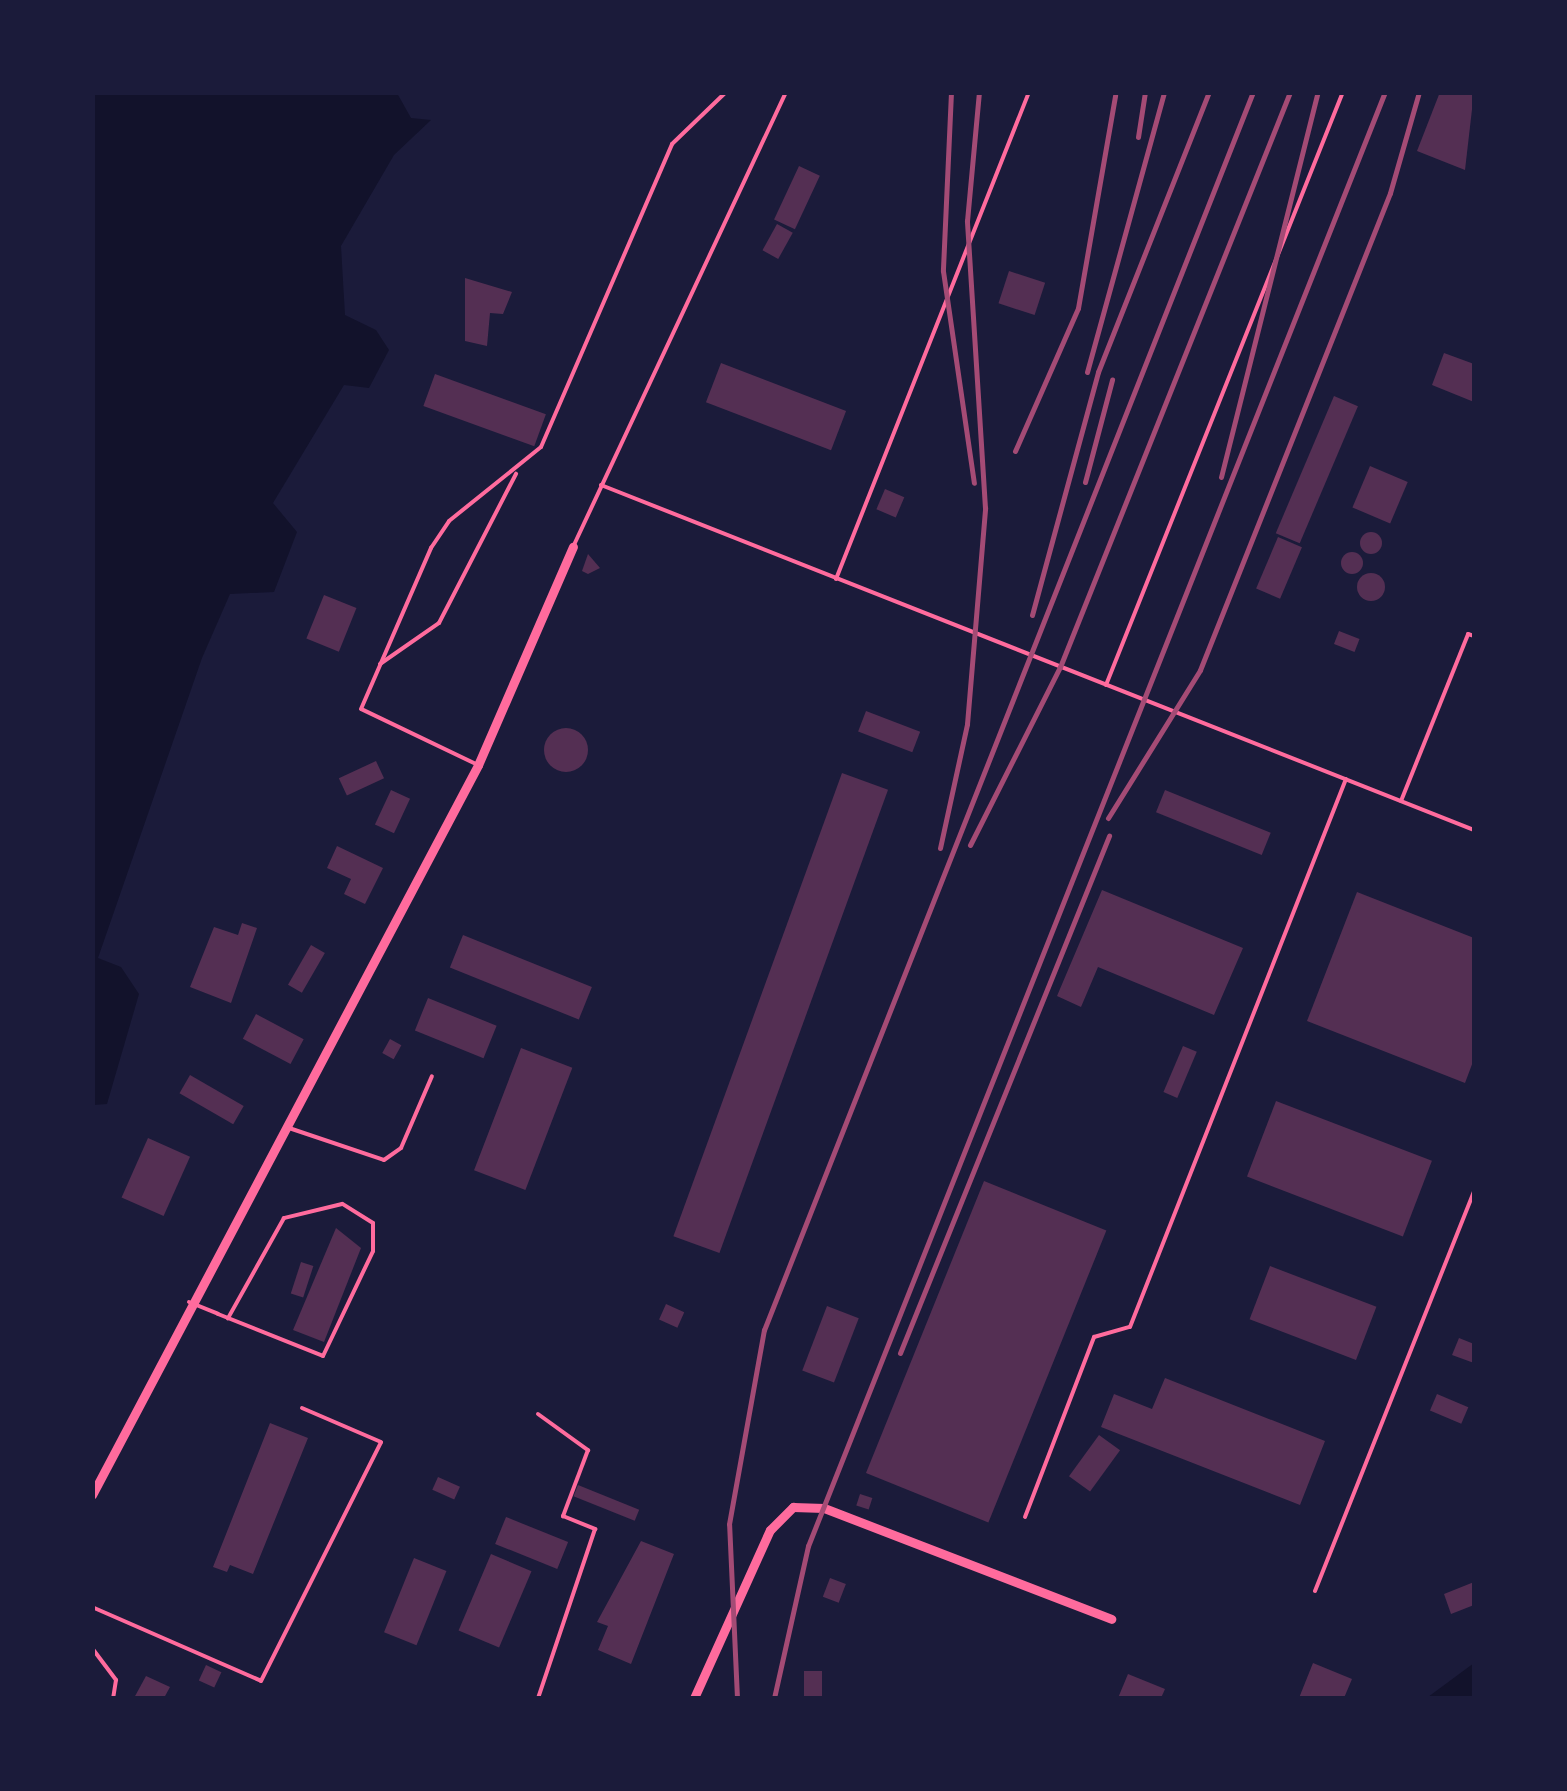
<!DOCTYPE html>
<style>
body{margin:0}
#map{position:relative;width:1567px;height:1791px;overflow:hidden;background:#1b1b3a;font-family:"Varela Round",sans-serif}
div>[style]{position:absolute}
[style*='--x']{left:calc(var(--x)*1px);top:calc(var(--y)*1px);width:calc(var(--w)*1px);rotate:calc(var(--a)*1deg)}
.water>*{inset:0;background:#12122b}
.building>*{inset:0;background:#542f53;transform-origin:0 0}
.round{border-radius:50%}
.service>*{height:4px;margin:-2px;padding:0 2px;transform-origin:2px;border-radius:2px;background:#ff6b9d}
.minor>*{height:9px;margin:-4.5px;padding:0 4.5px;transform-origin:4.5px;border-radius:4.5px;background:#ff6b9d}
.rail>*{height:5px;margin:-2.5px;padding:0 2.5px;transform-origin:2.5px;border-radius:2.5px;background:#a44b75}
span{translate:-50% -50%;white-space:nowrap;text-align:center;line-height:1.15;-webkit-text-stroke:8px #1b1b3a;paint-order:stroke}
.frame{position:absolute;inset:0;border:95px solid #1b1b3a;pointer-events:none}
</style>
<div id="map">
<div class="water">
<div style="clip-path:polygon(93px 92px,397px 93px,411px 118px,431px 120px,394px 155px,341px 246px,345px 315px,376px 330px,389px 350px,369px 388px,344px 385px,273px 503px,297px 532px,274px 592px,230px 594px,202px 658px,98px 958px,121px 967px,139px 994px,107px 1104px,93px 1105px)"></div>
<div style="clip-path:polygon(1474px 1663px,1474px 1698px,1427px 1698px,1428px 1697px)"></div>
</div>
<div class="building">
<div style="clip-path:polygon(1440px 92px,1474px 92px,1465px 170px,1417px 151px)"></div>
<div style="left:799px;top:166px;width:23px;height:59px;rotate:25deg"></div>
<div style="left:777px;top:224px;width:18px;height:30px;rotate:29deg"></div>
<div style="left:1009px;top:271px;width:38px;height:34px;rotate:18deg"></div>
<div style="clip-path:polygon(465px 278px,512px 292px,503px 314px,490px 313px,487px 346px,465px 341px)"></div>
<div style="clip-path:polygon(1444px 353px,1474px 364px,1474px 402px,1432px 385px)"></div>
<div style="left:721px;top:363px;width:134px;height:42px;rotate:21deg"></div>
<div style="left:435px;top:374px;width:118px;height:34px;rotate:20deg"></div>
<div style="left:1334px;top:396px;width:26px;height:149px;rotate:23deg"></div>
<div style="left:1370px;top:466px;width:41px;height:45px;rotate:23deg"></div>
<div style="left:885px;top:489px;width:21px;height:22px;rotate:23deg"></div>
<div class="round" style="left:1360px;top:532px;width:22px;height:22px"></div>
<div style="left:1278px;top:537px;width:26px;height:56px;rotate:23deg"></div>
<div class="round" style="left:1341px;top:552px;width:22px;height:22px"></div>
<div style="clip-path:polygon(588px 554px,600px 568px,588px 574px,582px 571px)"></div>
<div class="round" style="left:1357px;top:573px;width:28px;height:28px"></div>
<div style="left:324px;top:595px;width:35px;height:47px;rotate:22deg"></div>
<div style="left:1339px;top:631px;width:22px;height:14px;rotate:21deg"></div>
<div style="left:866px;top:711px;width:58px;height:22px;rotate:21deg"></div>
<div class="round" style="left:544px;top:728px;width:44px;height:44px"></div>
<div style="left:376px;top:761px;width:19px;height:41px;rotate:65deg"></div>
<div style="left:842px;top:773px;width:49px;height:493px;rotate:20deg"></div>
<div style="left:391px;top:790px;width:21px;height:38px;rotate:25deg"></div>
<div style="left:1165px;top:790px;width:114px;height:24px;rotate:22deg"></div>
<div style="clip-path:polygon(337px 846px,383px 868px,365px 904px,344px 894px,351px 879px,327px 868px)"></div>
<div style="clip-path:polygon(1102px 890px,1243px 948px,1214px 1015px,1098px 967px,1081px 1007px,1057px 996px)"></div>
<div style="clip-path:polygon(1357px 892px,1474px 938px,1474px 1059px,1465px 1083px,1307px 1021px)"></div>
<div style="clip-path:polygon(242px 923px,257px 928px,231px 1003px,190px 987px,214px 927px,238px 935px)"></div>
<div style="left:463px;top:935px;width:139px;height:35px;rotate:22deg"></div>
<div style="left:311px;top:945px;width:16px;height:46px;rotate:30deg"></div>
<div style="left:428px;top:998px;width:74px;height:35px;rotate:22deg"></div>
<div style="left:256px;top:1014px;width:54px;height:28px;rotate:28deg"></div>
<div style="left:390px;top:1039px;width:13px;height:16px;rotate:29deg"></div>
<div style="left:1183px;top:1046px;width:15px;height:50px;rotate:23deg"></div>
<div style="left:521px;top:1048px;width:55px;height:131px;rotate:21deg"></div>
<div style="left:190px;top:1075px;width:62px;height:21px;rotate:30deg"></div>
<div style="left:1276px;top:1101px;width:167px;height:81px;rotate:21deg"></div>
<div style="left:148px;top:1138px;width:46px;height:65px;rotate:24deg"></div>
<div style="left:984px;top:1181px;width:132px;height:315px;rotate:22deg"></div>
<div style="clip-path:polygon(336px 1228px,361px 1248px,324px 1342px,293px 1330px)"></div>
<div style="left:301px;top:1262px;width:13px;height:33px;rotate:18deg"></div>
<div style="left:1270px;top:1266px;width:114px;height:57px;rotate:21deg"></div>
<div style="left:666px;top:1304px;width:20px;height:17px;rotate:24deg"></div>
<div style="left:827px;top:1306px;width:34px;height:69px;rotate:21deg"></div>
<div style="clip-path:polygon(1459px 1338px,1474px 1344px,1474px 1363px,1452px 1355px)"></div>
<div style="clip-path:polygon(1165px 1378px,1325px 1441px,1300px 1505px,1101px 1427px,1114px 1394px,1152px 1409px)"></div>
<div style="left:1437px;top:1394px;width:34px;height:18px;rotate:23deg"></div>
<div style="clip-path:polygon(270px 1423px,308px 1438px,253px 1574px,230px 1565px,227px 1572px,213px 1567px)"></div>
<div style="left:1099px;top:1435px;width:26px;height:51px;rotate:36deg"></div>
<div style="left:438px;top:1477px;width:24px;height:14px;rotate:24deg"></div>
<div style="left:578px;top:1485px;width:66px;height:12px;rotate:22deg"></div>
<div style="left:860px;top:1494px;width:13px;height:12px;rotate:18deg"></div>
<div style="left:506px;top:1517px;width:67px;height:29px;rotate:22deg"></div>
<div style="clip-path:polygon(641px 1541px,674px 1554px,631px 1664px,598px 1650px,608px 1626px,597px 1622px)"></div>
<div style="left:491px;top:1554px;width:44px;height:83px;rotate:23deg"></div>
<div style="left:414px;top:1558px;width:35px;height:80px;rotate:22deg"></div>
<div style="left:830px;top:1578px;width:17px;height:20px;rotate:21deg"></div>
<div style="clip-path:polygon(1474px 1582px,1474px 1605px,1451px 1614px,1444px 1594px)"></div>
<div style="clip-path:polygon(1313px 1663px,1352px 1679px,1344px 1698px,1299px 1698px)"></div>
<div style="left:206px;top:1665px;width:17px;height:17px;rotate:25deg"></div>
<div style="left:804px;top:1671px;width:18px;height:27px"></div>
<div style="clip-path:polygon(1128px 1674px,1165px 1689px,1161px 1698px,1118px 1698px)"></div>
<div style="clip-path:polygon(146px 1676px,170px 1687px,164px 1698px,134px 1698px)"></div>
</div>
<div class="service">
<div style="--x:601;--y:485;--w:939;--a:21.56"></div>
<div style="--x:573;--y:547;--w:502;--a:-64.91"></div>
<div style="--x:836;--y:579;--w:524;--a:-68.38"></div>
<div style="--x:380;--y:664;--w:72;--a:-34.8"></div>
<div style="--x:439;--y:623;--w:168;--a:-62.7"></div>
<div style="--x:1106;--y:685;--w:639;--a:-68.22"></div>
<div style="--x:476;--y:764;--w:127;--a:-154.4"></div>
<div style="--x:361;--y:709;--w:176;--a:-66.5"></div>
<div style="--x:431;--y:548;--w:32;--a:-56"></div>
<div style="--x:449;--y:521;--w:118;--a:-38.8"></div>
<div style="--x:541;--y:447;--w:330;--a:-66.6"></div>
<div style="--x:672;--y:144;--w:75;--a:-43.9"></div>
<div style="--x:1401;--y:801;--w:180;--a:-68.1"></div>
<div style="--x:1468;--y:634;--w:6;--a:18"></div>
<div style="--x:289;--y:1128;--w:100;--a:18.6"></div>
<div style="--x:384;--y:1160;--w:21;--a:-35"></div>
<div style="--x:401;--y:1148;--w:78;--a:-66.7"></div>
<div style="--x:189;--y:1302;--w:31;--a:22"></div>
<div style="--x:218;--y:1314;--w:113;--a:21.8"></div>
<div style="--x:323;--y:1356;--w:116;--a:-64.5"></div>
<div style="--x:373;--y:1251;--w:28;--a:-90"></div>
<div style="--x:373;--y:1223;--w:36;--a:-148"></div>
<div style="--x:342;--y:1204;--w:60;--a:166.4"></div>
<div style="--x:284;--y:1218;--w:115;--a:119.2"></div>
<div style="--x:538;--y:1414;--w:62;--a:35.8"></div>
<div style="--x:588;--y:1450;--w:71;--a:110.7"></div>
<div style="--x:563;--y:1516;--w:35;--a:22"></div>
<div style="--x:595;--y:1529;--w:178;--a:108.6"></div>
<div style="--x:1025;--y:1517;--w:193;--a:-69"></div>
<div style="--x:1094;--y:1337;--w:37;--a:-16"></div>
<div style="--x:1130;--y:1327;--w:589;--a:-68.49"></div>
<div style="--x:1315;--y:1591;--w:430;--a:-68.3"></div>
<div style="--x:92;--y:1607;--w:184;--a:23.6"></div>
<div style="--x:261;--y:1681;--w:267;--a:-63.3"></div>
<div style="--x:381;--y:1442;--w:86;--a:-156.7"></div>
<div style="--x:92;--y:1648;--w:40;--a:53"></div>
<div style="--x:116;--y:1680;--w:18;--a:99"></div>
</div>
<div class="minor">
<div style="--x:92;--y:1495;--w:826;--a:-62.13"></div>
<div style="--x:478;--y:765;--w:238;--a:-66.5"></div>
<div style="--x:694;--y:1698;--w:184;--a:-65.7"></div>
<div style="--x:770;--y:1530;--w:33;--a:-45"></div>
<div style="--x:793;--y:1507;--w:31;--a:2"></div>
<div style="--x:824;--y:1508;--w:308;--a:21.1"></div>
</div>
<div class="rail">
<div style="--x:951;--y:92;--w:179;--a:92.6"></div>
<div style="--x:943;--y:271;--w:214;--a:81.7"></div>
<div style="--x:1138;--y:137;--w:46;--a:-81.2"></div>
<div style="--x:1087;--y:372;--w:290;--a:-74.6"></div>
<div style="--x:1015;--y:451;--w:156;--a:-66.2"></div>
<div style="--x:1078;--y:308;--w:216;--a:-80.1"></div>
<div style="--x:1221;--y:477;--w:397;--a:-75.9"></div>
<div style="--x:1085;--y:482;--w:106;--a:-75.2"></div>
<div style="--x:1032;--y:615;--w:252;--a:-74.8"></div>
<div style="--x:1098;--y:372;--w:301;--a:-68.4"></div>
<div style="--x:1108;--y:818;--w:174;--a:-58.1"></div>
<div style="--x:1200;--y:670;--w:513;--a:-68.28"></div>
<div style="--x:1390;--y:193;--w:105;--a:-74"></div>
<div style="--x:970;--y:845;--w:199;--a:-63.2"></div>
<div style="--x:1060;--y:667;--w:619;--a:-68.2"></div>
<div style="--x:940;--y:848;--w:127;--a:-77.7"></div>
<div style="--x:967;--y:724;--w:217;--a:-85.2"></div>
<div style="--x:985;--y:508;--w:288;--a:-93.6"></div>
<div style="--x:967;--y:221;--w:130;--a:-84.7"></div>
<div style="--x:900;--y:1353;--w:558;--a:-67.99"></div>
<div style="--x:737;--y:1698;--w:174;--a:-92.6"></div>
<div style="--x:729;--y:1524;--w:197;--a:-79.8"></div>
<div style="--x:764;--y:1330;--w:1331;--a:-68.45"></div>
<div style="--x:774;--y:1698;--w:156;--a:-77.4"></div>
<div style="--x:808;--y:1546;--w:1564;--a:-68.36"></div>
</div>
<div class="frame"></div>
</div>
